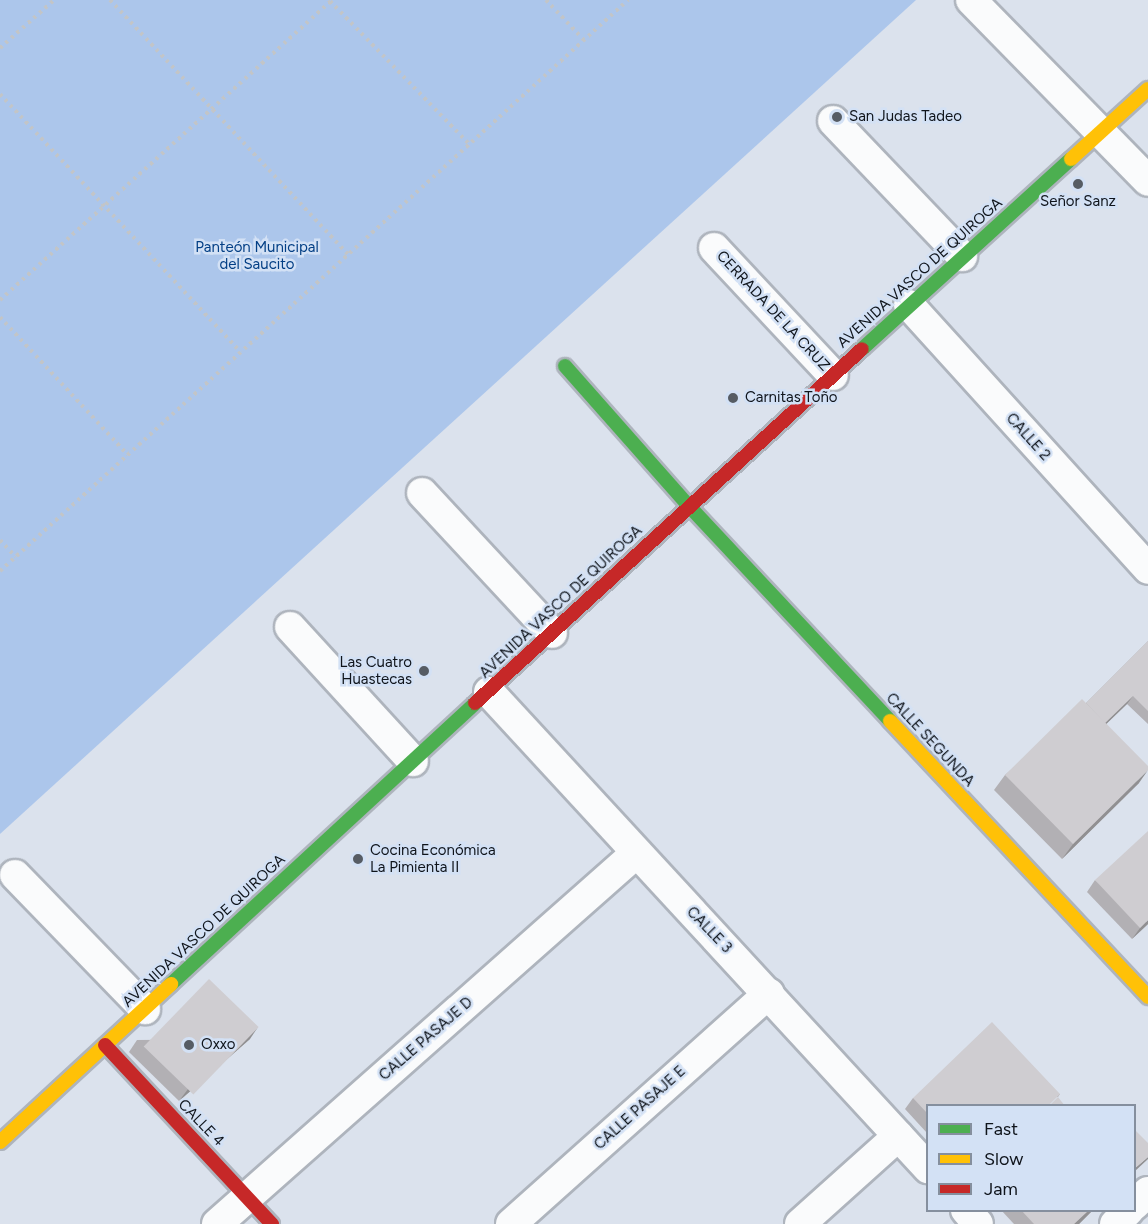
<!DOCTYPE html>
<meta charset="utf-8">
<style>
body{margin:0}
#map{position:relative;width:1148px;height:1224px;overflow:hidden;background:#dbe2ed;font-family:Figtree,sans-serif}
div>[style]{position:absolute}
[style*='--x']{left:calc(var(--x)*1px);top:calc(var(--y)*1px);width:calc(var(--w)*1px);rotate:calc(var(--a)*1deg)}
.green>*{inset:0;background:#acc6eb}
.path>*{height:4px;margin-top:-2px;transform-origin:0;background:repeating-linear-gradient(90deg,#c2c5c8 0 3px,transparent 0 7.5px)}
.roads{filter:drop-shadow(2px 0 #aeb4bd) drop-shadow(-2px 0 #aeb4bd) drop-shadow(0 2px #aeb4bd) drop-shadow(0 -2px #aeb4bd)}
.street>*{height:30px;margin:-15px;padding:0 15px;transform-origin:15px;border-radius:15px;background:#fafbfc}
.fast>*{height:14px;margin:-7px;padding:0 7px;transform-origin:7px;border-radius:7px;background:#4caf50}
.slow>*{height:14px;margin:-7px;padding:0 7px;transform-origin:7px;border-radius:7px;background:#ffc107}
.jam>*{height:14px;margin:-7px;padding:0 7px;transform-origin:7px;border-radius:7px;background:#c62828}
.wall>*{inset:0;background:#b2b0b4}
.shaded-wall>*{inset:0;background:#919092}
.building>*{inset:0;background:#cfcdd1;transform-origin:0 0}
.dots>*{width:16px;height:16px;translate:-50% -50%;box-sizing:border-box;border:3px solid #d3e1f5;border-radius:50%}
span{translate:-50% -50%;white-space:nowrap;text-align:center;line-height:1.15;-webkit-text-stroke:5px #d3e1f5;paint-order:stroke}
.poi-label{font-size:15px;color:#0f141b}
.left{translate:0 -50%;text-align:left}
.right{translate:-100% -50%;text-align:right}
.park-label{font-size:15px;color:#033f85}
.street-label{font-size:15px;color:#0f141b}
.legend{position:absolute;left:926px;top:1104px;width:210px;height:108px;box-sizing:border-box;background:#d3e1f5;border:2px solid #858f9e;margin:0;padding:8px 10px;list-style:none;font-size:18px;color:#0f141b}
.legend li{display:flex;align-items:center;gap:12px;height:30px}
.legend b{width:30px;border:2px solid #858f9e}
</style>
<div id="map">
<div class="green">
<div style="clip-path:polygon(0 0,916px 0,0 834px)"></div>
</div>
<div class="path">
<div style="--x:110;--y:0;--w:348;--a:46.9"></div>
<div style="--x:546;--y:0;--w:55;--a:46.5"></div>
<div style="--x:330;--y:1;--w:199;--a:45.8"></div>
<div style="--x:0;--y:48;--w:72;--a:-41.6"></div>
<div style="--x:0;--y:94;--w:353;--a:47"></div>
<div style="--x:0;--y:300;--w:447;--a:-42.1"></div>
<div style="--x:0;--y:317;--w:188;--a:47.2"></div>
<div style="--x:0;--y:540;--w:23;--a:47"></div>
<div style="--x:0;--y:571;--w:849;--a:-42.28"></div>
</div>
<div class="roads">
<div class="street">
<div style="--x:971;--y:0;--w:253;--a:45.6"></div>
<div style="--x:833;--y:121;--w:187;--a:46.3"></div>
<div style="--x:714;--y:248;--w:174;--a:46.9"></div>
<div style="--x:909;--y:305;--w:356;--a:47.8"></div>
<div style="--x:422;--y:493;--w:191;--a:47.1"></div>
<div style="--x:290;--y:627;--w:182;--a:47.5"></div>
<div style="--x:489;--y:692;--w:648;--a:47.32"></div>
<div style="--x:15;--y:875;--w:187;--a:45.9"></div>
<div style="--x:1134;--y:1205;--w:19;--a:-43"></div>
<div style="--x:966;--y:1210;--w:18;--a:49"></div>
<div style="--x:217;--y:1224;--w:558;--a:-41.51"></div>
<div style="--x:511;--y:1224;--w:346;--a:-41.8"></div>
<div style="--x:800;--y:1224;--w:132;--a:-41.9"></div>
<div style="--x:1115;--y:1224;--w:20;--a:-45"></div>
</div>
<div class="fast">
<div style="--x:862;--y:349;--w:282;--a:-42.3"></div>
<div style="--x:565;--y:366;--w:187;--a:48.5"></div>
<div style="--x:689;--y:506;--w:294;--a:46.9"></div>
<div style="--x:171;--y:984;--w:414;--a:-42.7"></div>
</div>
<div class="slow">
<div style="--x:1071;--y:159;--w:104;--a:-42.3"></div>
<div style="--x:890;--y:721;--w:378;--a:46.9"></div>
<div style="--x:0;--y:1142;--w:233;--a:-42.7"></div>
</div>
<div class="jam">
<div style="--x:475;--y:703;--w:524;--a:-42.45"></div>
<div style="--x:105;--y:1045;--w:245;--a:47"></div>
</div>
</div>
<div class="wall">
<div style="clip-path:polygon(1148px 641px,1148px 724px,1127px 704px,1106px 724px,1139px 783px,1062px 859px,994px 790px,1005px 775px,1086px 703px)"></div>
<div style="clip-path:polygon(1095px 880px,1148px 924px,1132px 939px,1087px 892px)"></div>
<div style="clip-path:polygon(250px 1039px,179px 1101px,129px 1052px,137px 1040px)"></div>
<div style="clip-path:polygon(1060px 1094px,1058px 1097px,927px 1106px,927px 1133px,905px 1109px,913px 1098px)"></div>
<div style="clip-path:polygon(1001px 1210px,1093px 1210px,1079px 1224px,1014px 1224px)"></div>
</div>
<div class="shaded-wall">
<div style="clip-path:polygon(1133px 696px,1127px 704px,1099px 731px,1105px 723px)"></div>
<div style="clip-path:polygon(1148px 770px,1139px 783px,1062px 859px,1073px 844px)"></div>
<div style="clip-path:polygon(1148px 920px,1148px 924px,1132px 939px,1140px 928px)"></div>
<div style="clip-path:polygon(258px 1027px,250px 1039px,179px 1101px,188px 1089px)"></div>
<div style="clip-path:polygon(1148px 1157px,1148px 1159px,1134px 1172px,1134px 1169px)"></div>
<div style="clip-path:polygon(1089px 1210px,1093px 1210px,1079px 1224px,1074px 1224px)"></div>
</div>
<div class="building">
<div style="clip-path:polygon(1148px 641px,1148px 711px,1133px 696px,1105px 723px,1086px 703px)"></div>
<div style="clip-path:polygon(1082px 699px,1148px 766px,1148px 770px,1073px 844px,1005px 775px)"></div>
<div style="clip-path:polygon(1148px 831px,1148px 920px,1140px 928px,1095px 880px)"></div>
<div style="left:209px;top:979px;width:69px;height:94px;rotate:44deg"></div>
<div style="clip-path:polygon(992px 1022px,1060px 1094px,1048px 1106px,927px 1106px,927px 1113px,913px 1098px)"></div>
<div style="clip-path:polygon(1058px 1097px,1065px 1106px,1049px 1106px)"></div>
<div style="clip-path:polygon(1134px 1129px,1148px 1143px,1148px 1157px,1134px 1169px)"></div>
<div style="clip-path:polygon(1021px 1210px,1089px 1210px,1074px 1224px,1034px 1224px)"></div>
</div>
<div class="dots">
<div style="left:837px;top:117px;background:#565c64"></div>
<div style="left:1078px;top:184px;background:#565c64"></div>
<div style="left:733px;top:398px;background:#565c64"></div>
<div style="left:424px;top:671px;background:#565c64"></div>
<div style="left:358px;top:859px;background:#565c64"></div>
<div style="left:189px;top:1045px;background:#565c64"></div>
</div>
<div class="poi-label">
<span class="left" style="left:849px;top:117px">San Judas Tadeo</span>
<span style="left:1078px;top:202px">Señor Sanz</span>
<span class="left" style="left:745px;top:398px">Carnitas Toño</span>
<span class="right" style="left:412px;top:671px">Las Cuatro<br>Huastecas</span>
<span class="left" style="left:370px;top:859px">Cocina Económica<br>La Pimienta II</span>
<span class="left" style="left:201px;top:1045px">Oxxo</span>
</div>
<div class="park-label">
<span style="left:257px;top:256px">Panteón Municipal<br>del Saucito</span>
</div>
<div class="street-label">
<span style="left:920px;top:273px;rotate:-42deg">AVENIDA VASCO DE QUIROGA</span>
<span style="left:773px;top:311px;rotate:47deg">CERRADA DE LA CRUZ</span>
<span style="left:1028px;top:437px;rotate:48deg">CALLE 2</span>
<span style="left:561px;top:602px;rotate:-43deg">AVENIDA VASCO DE QUIROGA</span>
<span style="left:930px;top:740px;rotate:47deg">CALLE SEGUNDA</span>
<span style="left:709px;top:930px;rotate:46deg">CALLE 3</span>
<span style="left:204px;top:931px;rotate:-43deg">AVENIDA VASCO DE QUIROGA</span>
<span style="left:426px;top:1039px;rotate:-41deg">CALLE PASAJE D</span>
<span style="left:640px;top:1108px;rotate:-42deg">CALLE PASAJE E</span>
<span style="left:201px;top:1123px;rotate:46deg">CALLE 4</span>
</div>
<ul class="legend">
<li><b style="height:8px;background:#4caf50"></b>Fast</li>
<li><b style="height:8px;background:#ffc107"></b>Slow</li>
<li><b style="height:8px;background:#c62828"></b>Jam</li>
</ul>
</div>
